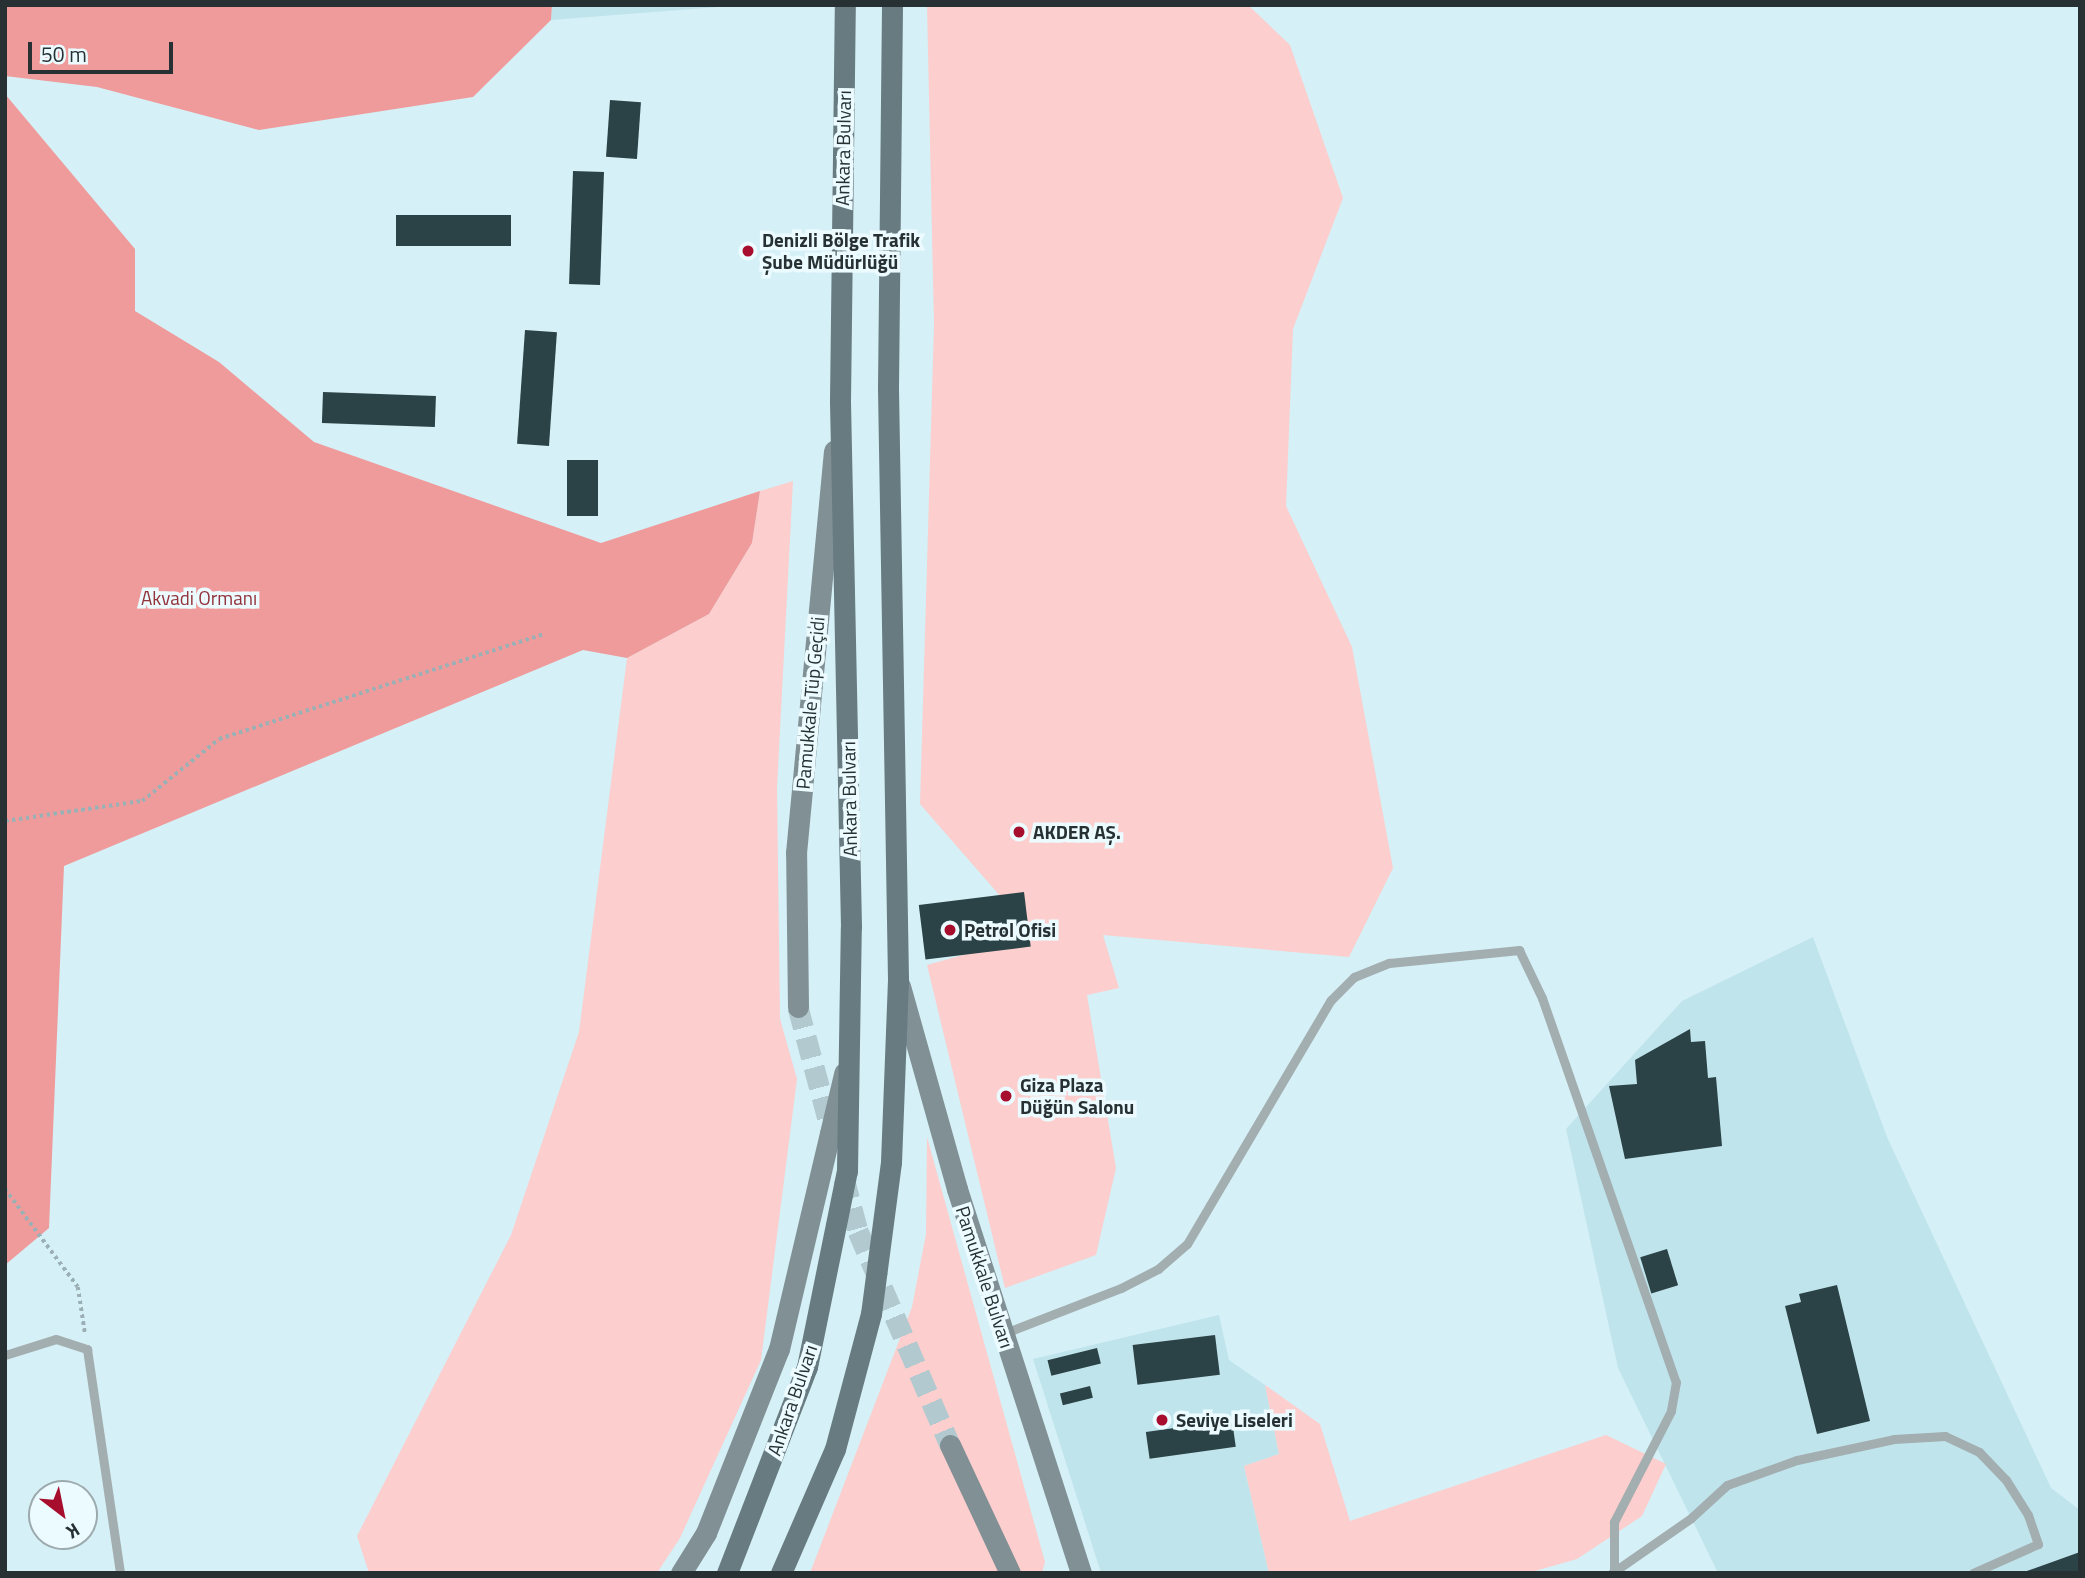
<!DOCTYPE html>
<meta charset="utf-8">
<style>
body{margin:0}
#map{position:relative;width:2085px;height:1578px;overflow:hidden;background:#d5f0f6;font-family:"Titillium Web",sans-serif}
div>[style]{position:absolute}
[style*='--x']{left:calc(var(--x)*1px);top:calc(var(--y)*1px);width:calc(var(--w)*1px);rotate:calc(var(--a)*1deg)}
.built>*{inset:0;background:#c0e4ec}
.green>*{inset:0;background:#fccecd}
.forest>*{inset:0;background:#ef9b9b}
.building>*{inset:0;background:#2b4246;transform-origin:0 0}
.secondary-tunnel>*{height:21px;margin-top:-10.5px;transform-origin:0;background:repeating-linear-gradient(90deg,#b2cacf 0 21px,transparent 0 31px)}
.path>*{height:3.5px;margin-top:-1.75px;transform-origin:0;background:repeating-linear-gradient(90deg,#9bb0b5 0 3.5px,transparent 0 7px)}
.lane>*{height:9px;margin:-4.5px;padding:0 4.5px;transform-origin:4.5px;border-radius:4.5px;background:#a3aeb0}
.secondary>*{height:21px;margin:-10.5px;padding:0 10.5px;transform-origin:10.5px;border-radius:10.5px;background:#809094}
.primary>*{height:21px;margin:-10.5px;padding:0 10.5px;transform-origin:10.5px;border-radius:10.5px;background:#677b80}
.dots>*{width:19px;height:19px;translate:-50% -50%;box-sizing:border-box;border:4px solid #ebfbff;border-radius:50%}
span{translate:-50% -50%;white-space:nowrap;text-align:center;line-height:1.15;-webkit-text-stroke:7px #ebfbff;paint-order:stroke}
.street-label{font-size:19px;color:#273133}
.poi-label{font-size:19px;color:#273133;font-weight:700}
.left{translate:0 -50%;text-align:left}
.park-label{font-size:19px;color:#923139}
.frame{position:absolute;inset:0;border:7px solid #273133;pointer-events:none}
.north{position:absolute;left:28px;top:1480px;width:70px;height:70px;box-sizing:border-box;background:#ebfbff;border:2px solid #9daaad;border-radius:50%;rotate:148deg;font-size:19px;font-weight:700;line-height:28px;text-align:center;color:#273133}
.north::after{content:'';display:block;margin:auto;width:24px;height:32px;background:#a70e2d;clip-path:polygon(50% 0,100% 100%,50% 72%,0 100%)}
.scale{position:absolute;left:28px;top:42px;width:145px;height:32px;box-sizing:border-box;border:4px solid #273133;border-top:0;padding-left:9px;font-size:21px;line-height:24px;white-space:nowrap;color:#273133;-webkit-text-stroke:5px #ebfbff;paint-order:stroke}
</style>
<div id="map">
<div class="built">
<div style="clip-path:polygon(552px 5px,744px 5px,551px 20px)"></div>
<div style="clip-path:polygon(1813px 937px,1887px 1137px,2051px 1488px,2080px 1510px,2080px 1573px,1718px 1573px,1618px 1368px,1566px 1129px,1682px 1001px)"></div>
<div style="clip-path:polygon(1219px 1315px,1229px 1360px,1265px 1385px,1279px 1454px,1244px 1466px,1269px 1573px,1101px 1573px,1033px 1359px)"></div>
</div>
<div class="green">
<div style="clip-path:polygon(927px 5px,1248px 5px,1290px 45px,1343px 198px,1293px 329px,1286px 506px,1352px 647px,1393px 868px,1349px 957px,1103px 935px,1119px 988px,1087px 995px,1116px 1168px,1096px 1255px,1005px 1288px,927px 965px,1034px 935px,920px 804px,934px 325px)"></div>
<div style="clip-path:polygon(793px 481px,777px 788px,780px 1019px,797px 1079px,761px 1360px,680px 1538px,657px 1573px,369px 1573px,357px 1536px,511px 1235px,579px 1032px,627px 658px,709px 614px,752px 543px,760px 491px)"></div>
<div style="clip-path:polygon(927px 1137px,1045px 1562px,1042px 1573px,810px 1573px,912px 1307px,926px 1234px)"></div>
<div style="clip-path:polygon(1265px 1385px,1320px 1424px,1350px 1521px,1606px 1435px,1666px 1464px,1642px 1516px,1577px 1559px,1528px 1573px,1269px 1573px,1244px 1466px,1279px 1454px)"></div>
</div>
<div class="forest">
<div style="clip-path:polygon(5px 5px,552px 5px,551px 20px,473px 97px,259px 130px,97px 87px,5px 76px)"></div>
<div style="clip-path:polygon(5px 94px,135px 249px,135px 311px,219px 362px,314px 442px,601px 543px,760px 491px,752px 543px,709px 614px,627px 658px,583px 650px,64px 866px,49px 1228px,5px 1265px)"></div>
</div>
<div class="building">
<div style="left:610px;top:100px;width:31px;height:57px;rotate:4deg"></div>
<div style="left:573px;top:171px;width:31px;height:113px;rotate:2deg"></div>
<div style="left:396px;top:215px;width:115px;height:31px"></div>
<div style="left:525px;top:330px;width:32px;height:114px;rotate:4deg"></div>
<div style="left:323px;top:392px;width:113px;height:31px;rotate:2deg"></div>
<div style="left:567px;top:460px;width:31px;height:56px"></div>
<div style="left:1024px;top:892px;width:55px;height:106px;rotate:83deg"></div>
<div style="clip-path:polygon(1690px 1029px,1691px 1042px,1705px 1041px,1708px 1078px,1716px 1077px,1722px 1146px,1625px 1159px,1609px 1086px,1637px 1084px,1635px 1060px)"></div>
<div style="left:1667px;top:1249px;width:38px;height:28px;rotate:73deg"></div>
<div style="clip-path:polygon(1837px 1285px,1870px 1421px,1817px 1434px,1785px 1306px,1801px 1302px,1799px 1294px)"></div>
<div style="left:1215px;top:1335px;width:40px;height:83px;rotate:83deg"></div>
<div style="left:1097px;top:1348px;width:16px;height:51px;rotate:76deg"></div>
<div style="left:1090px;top:1386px;width:12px;height:31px;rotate:76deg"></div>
<div style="left:1232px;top:1420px;width:27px;height:87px;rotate:82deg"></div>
<div style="clip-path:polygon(2080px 1552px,2080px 1573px,2025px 1573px,2024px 1572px)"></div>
</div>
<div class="secondary-tunnel">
<div style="--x:798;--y:1007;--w:131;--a:75"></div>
<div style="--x:844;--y:1178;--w:55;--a:75.2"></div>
<div style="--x:858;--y:1231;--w:233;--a:66.7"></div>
</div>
<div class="path">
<div style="--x:5;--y:821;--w:138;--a:-8.3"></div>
<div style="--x:142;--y:801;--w:99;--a:-38.8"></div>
<div style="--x:219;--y:739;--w:342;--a:-17.9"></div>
<div style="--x:5;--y:1189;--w:122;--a:53.3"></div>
<div style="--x:78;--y:1287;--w:47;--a:81.3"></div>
</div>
<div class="lane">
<div style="--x:1005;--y:1333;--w:124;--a:-21.2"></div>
<div style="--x:1121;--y:1288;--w:42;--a:-27.2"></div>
<div style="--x:1158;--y:1269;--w:38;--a:-41"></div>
<div style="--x:1187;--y:1244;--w:283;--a:-59.5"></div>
<div style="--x:1331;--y:1000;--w:33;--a:-45"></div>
<div style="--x:1354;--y:977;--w:38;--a:-22"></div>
<div style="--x:1389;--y:963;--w:131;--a:-5.7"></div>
<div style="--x:1519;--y:950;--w:53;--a:64.4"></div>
<div style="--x:1542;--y:998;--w:407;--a:70.8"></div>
<div style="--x:1676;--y:1382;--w:29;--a:100"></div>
<div style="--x:1671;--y:1411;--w:125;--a:117.2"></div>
<div style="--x:1614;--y:1522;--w:51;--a:90"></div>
<div style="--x:5;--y:1355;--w:53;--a:-17.4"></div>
<div style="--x:56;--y:1339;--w:33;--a:18"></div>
<div style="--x:87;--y:1349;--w:226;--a:81.6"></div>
<div style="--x:1612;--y:1573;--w:96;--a:-34.8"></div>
<div style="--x:1691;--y:1518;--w:49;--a:-42.5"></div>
<div style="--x:1727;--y:1485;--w:74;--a:-19.7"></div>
<div style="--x:1797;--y:1460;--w:99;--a:-12.2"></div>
<div style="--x:1894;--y:1439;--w:51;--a:-3.4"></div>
<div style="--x:1945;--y:1436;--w:38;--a:25"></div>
<div style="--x:1979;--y:1452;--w:39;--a:46"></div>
<div style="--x:2006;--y:1480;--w:41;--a:57.8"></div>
<div style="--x:2028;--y:1515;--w:31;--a:71"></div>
<div style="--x:2038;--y:1544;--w:71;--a:156"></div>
</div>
<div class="secondary">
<div style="--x:900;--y:986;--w:211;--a:74.3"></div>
<div style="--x:957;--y:1189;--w:404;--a:72.1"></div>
<div style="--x:798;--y:1007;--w:154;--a:-90.7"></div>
<div style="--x:796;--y:853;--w:404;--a:-84.6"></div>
<div style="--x:950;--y:1445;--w:141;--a:64.9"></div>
<div style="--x:681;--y:1573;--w:47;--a:-58"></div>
<div style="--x:706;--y:1533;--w:198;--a:-68.4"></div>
<div style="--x:779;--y:1349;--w:284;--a:-76.7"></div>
</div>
<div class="primary">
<div style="--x:727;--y:1573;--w:221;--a:-68.8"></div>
<div style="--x:807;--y:1367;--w:200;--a:-78.5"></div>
<div style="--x:847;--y:1171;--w:244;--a:-89.1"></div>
<div style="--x:851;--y:927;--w:526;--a:-91.2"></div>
<div style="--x:840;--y:401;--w:396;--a:-89.3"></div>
<div style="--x:781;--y:1573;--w:135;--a:-66.5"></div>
<div style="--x:835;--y:1449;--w:140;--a:-75.1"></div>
<div style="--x:871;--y:1314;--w:153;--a:-82.5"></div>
<div style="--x:891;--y:1162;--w:183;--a:-87.8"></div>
<div style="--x:898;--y:979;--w:591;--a:-90.97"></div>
<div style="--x:888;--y:388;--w:383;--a:-89.4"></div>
</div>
<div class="dots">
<div style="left:748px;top:251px;background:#a70e2d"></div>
<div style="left:1019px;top:832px;background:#a70e2d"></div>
<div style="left:950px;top:930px;background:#a70e2d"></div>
<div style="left:1006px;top:1096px;background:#a70e2d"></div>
<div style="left:1162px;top:1420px;background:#a70e2d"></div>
</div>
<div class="street-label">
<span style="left:843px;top:148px;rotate:-89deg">Ankara Bulvarı</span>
<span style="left:810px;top:703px;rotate:-85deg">Pamukkale Tüp Geçidi</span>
<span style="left:849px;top:799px;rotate:-91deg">Ankara Bulvarı</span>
<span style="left:985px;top:1277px;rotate:72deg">Pamukkale Bulvarı</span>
<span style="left:792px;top:1400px;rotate:-71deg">Ankara Bulvarı</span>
</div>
<div class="poi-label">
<span class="left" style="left:762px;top:251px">Denizli Bölge Trafik<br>Şube Müdürlüğü</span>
<span class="left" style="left:1033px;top:832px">AKDER AŞ.</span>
<span class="left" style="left:964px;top:930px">Petrol Ofisi</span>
<span class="left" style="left:1020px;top:1096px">Giza Plaza<br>Düğün Salonu</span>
<span class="left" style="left:1176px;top:1420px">Seviye Liseleri</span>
</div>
<div class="park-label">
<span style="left:199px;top:598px">Akvadi Ormanı</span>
</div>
<div class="frame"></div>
<div class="north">K</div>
<div class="scale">50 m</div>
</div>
